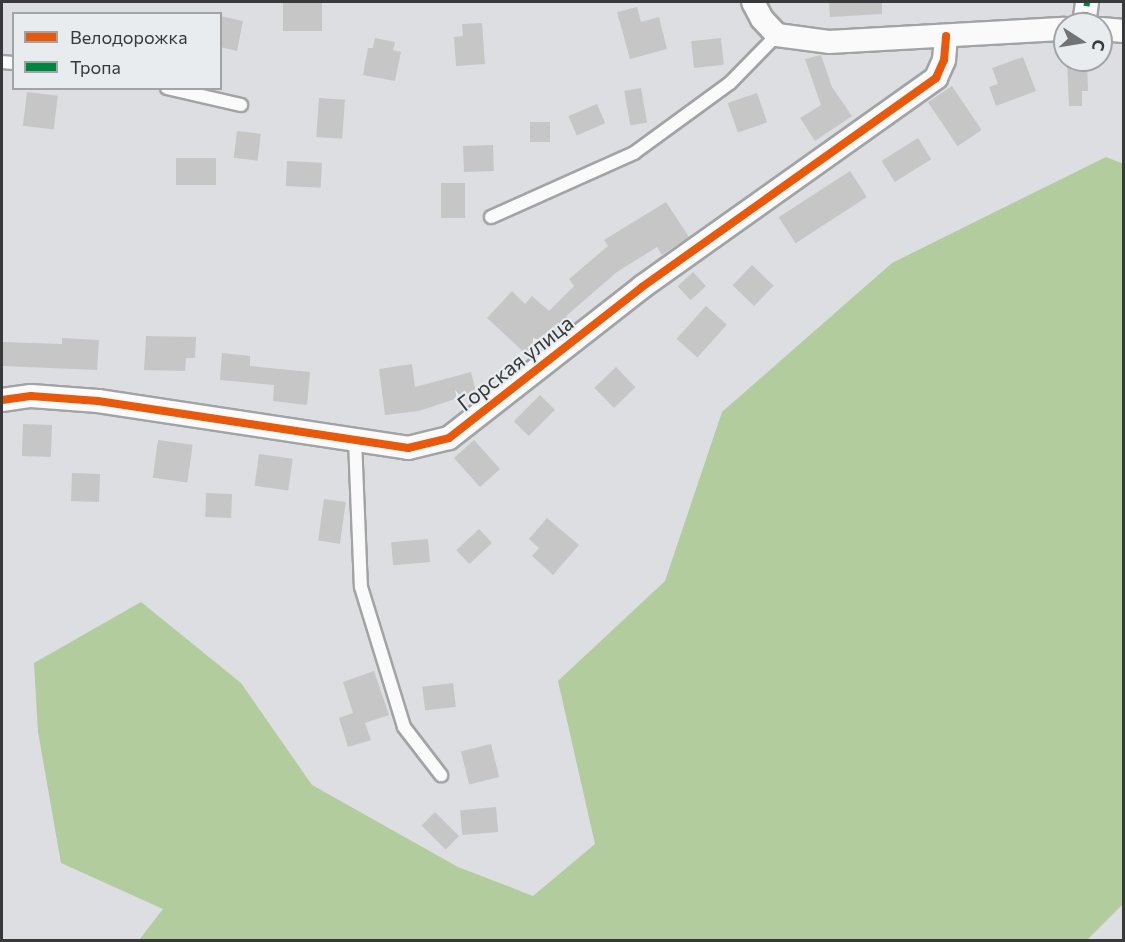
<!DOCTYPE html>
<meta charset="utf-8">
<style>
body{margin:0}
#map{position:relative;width:1125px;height:942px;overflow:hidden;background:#dcdee1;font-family:Commissioner,sans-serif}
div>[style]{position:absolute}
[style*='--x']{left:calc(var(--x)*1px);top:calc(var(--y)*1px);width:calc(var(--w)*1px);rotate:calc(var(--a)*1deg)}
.forest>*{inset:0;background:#b2cc9d}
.building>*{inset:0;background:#c6c6c7;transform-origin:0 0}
.roads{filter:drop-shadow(2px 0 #a2a3a5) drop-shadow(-2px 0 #a2a3a5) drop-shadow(0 2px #a2a3a5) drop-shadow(0 -2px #a2a3a5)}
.service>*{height:12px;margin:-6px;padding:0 6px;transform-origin:6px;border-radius:6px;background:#fafafa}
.minor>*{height:22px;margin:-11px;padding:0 11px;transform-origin:11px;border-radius:11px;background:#fafafa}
.quiet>*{height:6px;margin-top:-3px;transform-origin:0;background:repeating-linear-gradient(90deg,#00873e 0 12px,transparent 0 18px)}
.cycleway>*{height:8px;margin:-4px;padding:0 4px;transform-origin:4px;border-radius:4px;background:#e8590c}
span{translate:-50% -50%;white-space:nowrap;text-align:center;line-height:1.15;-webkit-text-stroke:4.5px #e8ecef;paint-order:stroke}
.street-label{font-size:21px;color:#37393a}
.frame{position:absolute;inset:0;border:3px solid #37393a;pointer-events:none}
.legend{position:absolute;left:12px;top:12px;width:210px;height:78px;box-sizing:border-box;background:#e8ecef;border:2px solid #a1a4a7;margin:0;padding:8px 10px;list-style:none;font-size:18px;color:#37393a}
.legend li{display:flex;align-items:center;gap:12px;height:30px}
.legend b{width:30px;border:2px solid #a1a4a7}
.north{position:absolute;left:1053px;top:12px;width:60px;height:60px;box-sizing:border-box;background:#e8ecef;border:2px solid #a1a4a7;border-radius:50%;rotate:102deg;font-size:16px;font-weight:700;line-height:24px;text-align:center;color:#37393a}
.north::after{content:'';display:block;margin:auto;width:21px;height:27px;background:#717374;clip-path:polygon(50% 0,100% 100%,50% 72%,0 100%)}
</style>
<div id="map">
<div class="forest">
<div style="clip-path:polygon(1106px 157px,1124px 164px,1124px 903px,1087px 940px,139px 940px,163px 909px,61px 863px,38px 732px,34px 663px,141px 602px,241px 683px,312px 785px,458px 867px,533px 896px,595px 844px,558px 681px,665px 581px,722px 412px,892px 263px)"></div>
</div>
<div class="building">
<div style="left:283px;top:2px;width:39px;height:29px"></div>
<div style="clip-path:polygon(829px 2px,882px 2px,882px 14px,830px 17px)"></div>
<div style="clip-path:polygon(637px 7px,641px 22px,659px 17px,667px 49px,630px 59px,617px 12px)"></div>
<div style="clip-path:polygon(220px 16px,243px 21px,237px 51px,220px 47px)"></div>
<div style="clip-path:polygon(482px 23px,485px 64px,456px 66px,454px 37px,463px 36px,462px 24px)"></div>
<div style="clip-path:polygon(375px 38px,395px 42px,393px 50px,401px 52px,395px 81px,363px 75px,368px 48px,373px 48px)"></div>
<div style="left:721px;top:38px;width:27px;height:30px;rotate:84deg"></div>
<div style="clip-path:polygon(821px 55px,832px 87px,852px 116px,815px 141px,800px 118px,821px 105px,805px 59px)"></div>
<div style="clip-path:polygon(1023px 57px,1036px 91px,996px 106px,989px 87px,998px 84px,992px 68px)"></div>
<div style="clip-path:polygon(1087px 61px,1088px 91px,1082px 91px,1082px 106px,1069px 106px,1067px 62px)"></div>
<div style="left:952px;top:86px;width:53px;height:29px;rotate:56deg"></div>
<div style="left:641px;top:88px;width:35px;height:17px;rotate:80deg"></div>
<div style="left:27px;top:92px;width:31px;height:34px;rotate:7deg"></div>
<div style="left:757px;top:93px;width:31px;height:31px;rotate:71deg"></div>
<div style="left:319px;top:98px;width:26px;height:39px;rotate:4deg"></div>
<div style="left:597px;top:104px;width:21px;height:31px;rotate:67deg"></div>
<div style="left:530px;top:122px;width:20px;height:20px"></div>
<div style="left:237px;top:131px;width:24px;height:27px;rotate:7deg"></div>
<div style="left:918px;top:138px;width:25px;height:43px;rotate:58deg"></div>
<div style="left:493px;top:145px;width:26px;height:30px;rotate:88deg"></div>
<div style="left:176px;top:158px;width:40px;height:27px"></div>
<div style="left:287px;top:161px;width:35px;height:25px;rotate:3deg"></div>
<div style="left:850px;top:171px;width:31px;height:85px;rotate:57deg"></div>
<div style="left:465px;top:183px;width:35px;height:24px;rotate:90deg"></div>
<div style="clip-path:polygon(666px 202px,689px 237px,662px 255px,657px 247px,617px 272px,566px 316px,569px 319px,554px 336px,548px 331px,526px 354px,487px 318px,512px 291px,525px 304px,532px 296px,549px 311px,574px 286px,569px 279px,608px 246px,604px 240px)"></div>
<div style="left:752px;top:265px;width:30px;height:28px;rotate:44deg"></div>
<div style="left:693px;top:272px;width:19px;height:21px;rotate:47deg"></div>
<div style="left:706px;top:306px;width:28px;height:44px;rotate:42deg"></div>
<div style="clip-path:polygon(146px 336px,196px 337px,195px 358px,186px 358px,185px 371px,144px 370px)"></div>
<div style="clip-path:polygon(62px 338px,99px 340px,97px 370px,2px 366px,2px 342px,62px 344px)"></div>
<div style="clip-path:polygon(222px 353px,250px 356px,250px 366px,310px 372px,307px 405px,273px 401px,274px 385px,220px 380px)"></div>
<div style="clip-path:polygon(412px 364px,415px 387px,471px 372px,476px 392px,419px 411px,385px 415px,379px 369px)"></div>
<div style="left:616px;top:367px;width:28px;height:30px;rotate:46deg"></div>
<div style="left:540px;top:395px;width:21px;height:37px;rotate:45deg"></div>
<div style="left:23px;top:424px;width:29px;height:32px;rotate:2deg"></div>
<div style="left:158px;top:440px;width:35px;height:38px;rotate:8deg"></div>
<div style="left:474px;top:440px;width:39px;height:27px;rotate:48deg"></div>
<div style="left:259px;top:454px;width:34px;height:32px;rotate:8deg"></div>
<div style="left:72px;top:473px;width:28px;height:28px;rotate:2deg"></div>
<div style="left:206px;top:493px;width:26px;height:24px;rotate:2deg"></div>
<div style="left:324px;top:499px;width:22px;height:42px;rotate:8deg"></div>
<div style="clip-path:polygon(547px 518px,579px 545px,553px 575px,532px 556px,539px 548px,529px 539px)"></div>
<div style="left:479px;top:529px;width:19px;height:31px;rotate:47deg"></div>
<div style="left:428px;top:539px;width:23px;height:37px;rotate:85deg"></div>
<div style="clip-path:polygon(374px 671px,389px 715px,365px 723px,371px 740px,348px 747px,339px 718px,353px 713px,343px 682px)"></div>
<div style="left:453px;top:683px;width:24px;height:31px;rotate:83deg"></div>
<div style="left:491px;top:744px;width:34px;height:31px;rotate:76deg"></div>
<div style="left:496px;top:807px;width:25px;height:36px;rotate:85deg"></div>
<div style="left:435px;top:812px;width:34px;height:19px;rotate:45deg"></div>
</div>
<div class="roads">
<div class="service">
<div style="--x:2;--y:62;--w:12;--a:5"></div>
<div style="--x:167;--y:88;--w:76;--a:12.9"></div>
<div style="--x:491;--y:217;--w:157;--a:-24.1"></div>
<div style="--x:634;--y:153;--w:119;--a:-36.1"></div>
<div style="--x:730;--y:83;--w:67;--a:-45.6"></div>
<div style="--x:355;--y:440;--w:147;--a:87.7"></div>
<div style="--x:361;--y:587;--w:146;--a:72.9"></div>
<div style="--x:404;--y:727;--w:61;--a:52.4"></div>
</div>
<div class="minor">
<div style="--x:753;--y:2;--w:19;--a:62"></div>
<div style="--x:762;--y:19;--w:22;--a:47"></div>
<div style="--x:777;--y:35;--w:52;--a:7.7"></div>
<div style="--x:829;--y:42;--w:236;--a:-3.2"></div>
<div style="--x:1084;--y:24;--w:22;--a:-82"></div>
<div style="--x:1101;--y:29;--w:23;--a:5"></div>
<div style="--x:2;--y:400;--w:29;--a:-8"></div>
<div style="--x:31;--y:396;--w:67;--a:4.3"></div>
<div style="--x:98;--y:401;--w:314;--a:8.6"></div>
<div style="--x:408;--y:448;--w:42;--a:-13.7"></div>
<div style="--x:449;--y:438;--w:245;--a:-38"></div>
<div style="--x:642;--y:287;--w:361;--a:-35.4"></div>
<div style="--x:936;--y:78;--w:20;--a:-66"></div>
<div style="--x:944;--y:60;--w:24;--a:-85"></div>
</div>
</div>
<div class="quiet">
<div style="--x:1084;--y:24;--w:22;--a:-82"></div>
</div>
<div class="cycleway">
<div style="--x:2;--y:400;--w:29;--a:-8"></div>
<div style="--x:31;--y:396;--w:67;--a:4.3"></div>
<div style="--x:98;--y:401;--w:314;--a:8.6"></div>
<div style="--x:408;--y:448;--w:42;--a:-13.7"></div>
<div style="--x:449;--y:438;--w:245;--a:-38"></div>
<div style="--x:642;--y:287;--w:361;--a:-35.4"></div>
<div style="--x:936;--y:78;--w:20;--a:-66"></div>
<div style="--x:944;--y:60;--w:24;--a:-85"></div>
</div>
<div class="street-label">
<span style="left:515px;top:363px;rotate:-38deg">Горская улица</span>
</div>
<div class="frame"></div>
<ul class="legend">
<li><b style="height:8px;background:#e8590c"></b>Велодорожка</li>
<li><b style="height:8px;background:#00873e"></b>Тропа</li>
</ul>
<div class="north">С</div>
</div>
